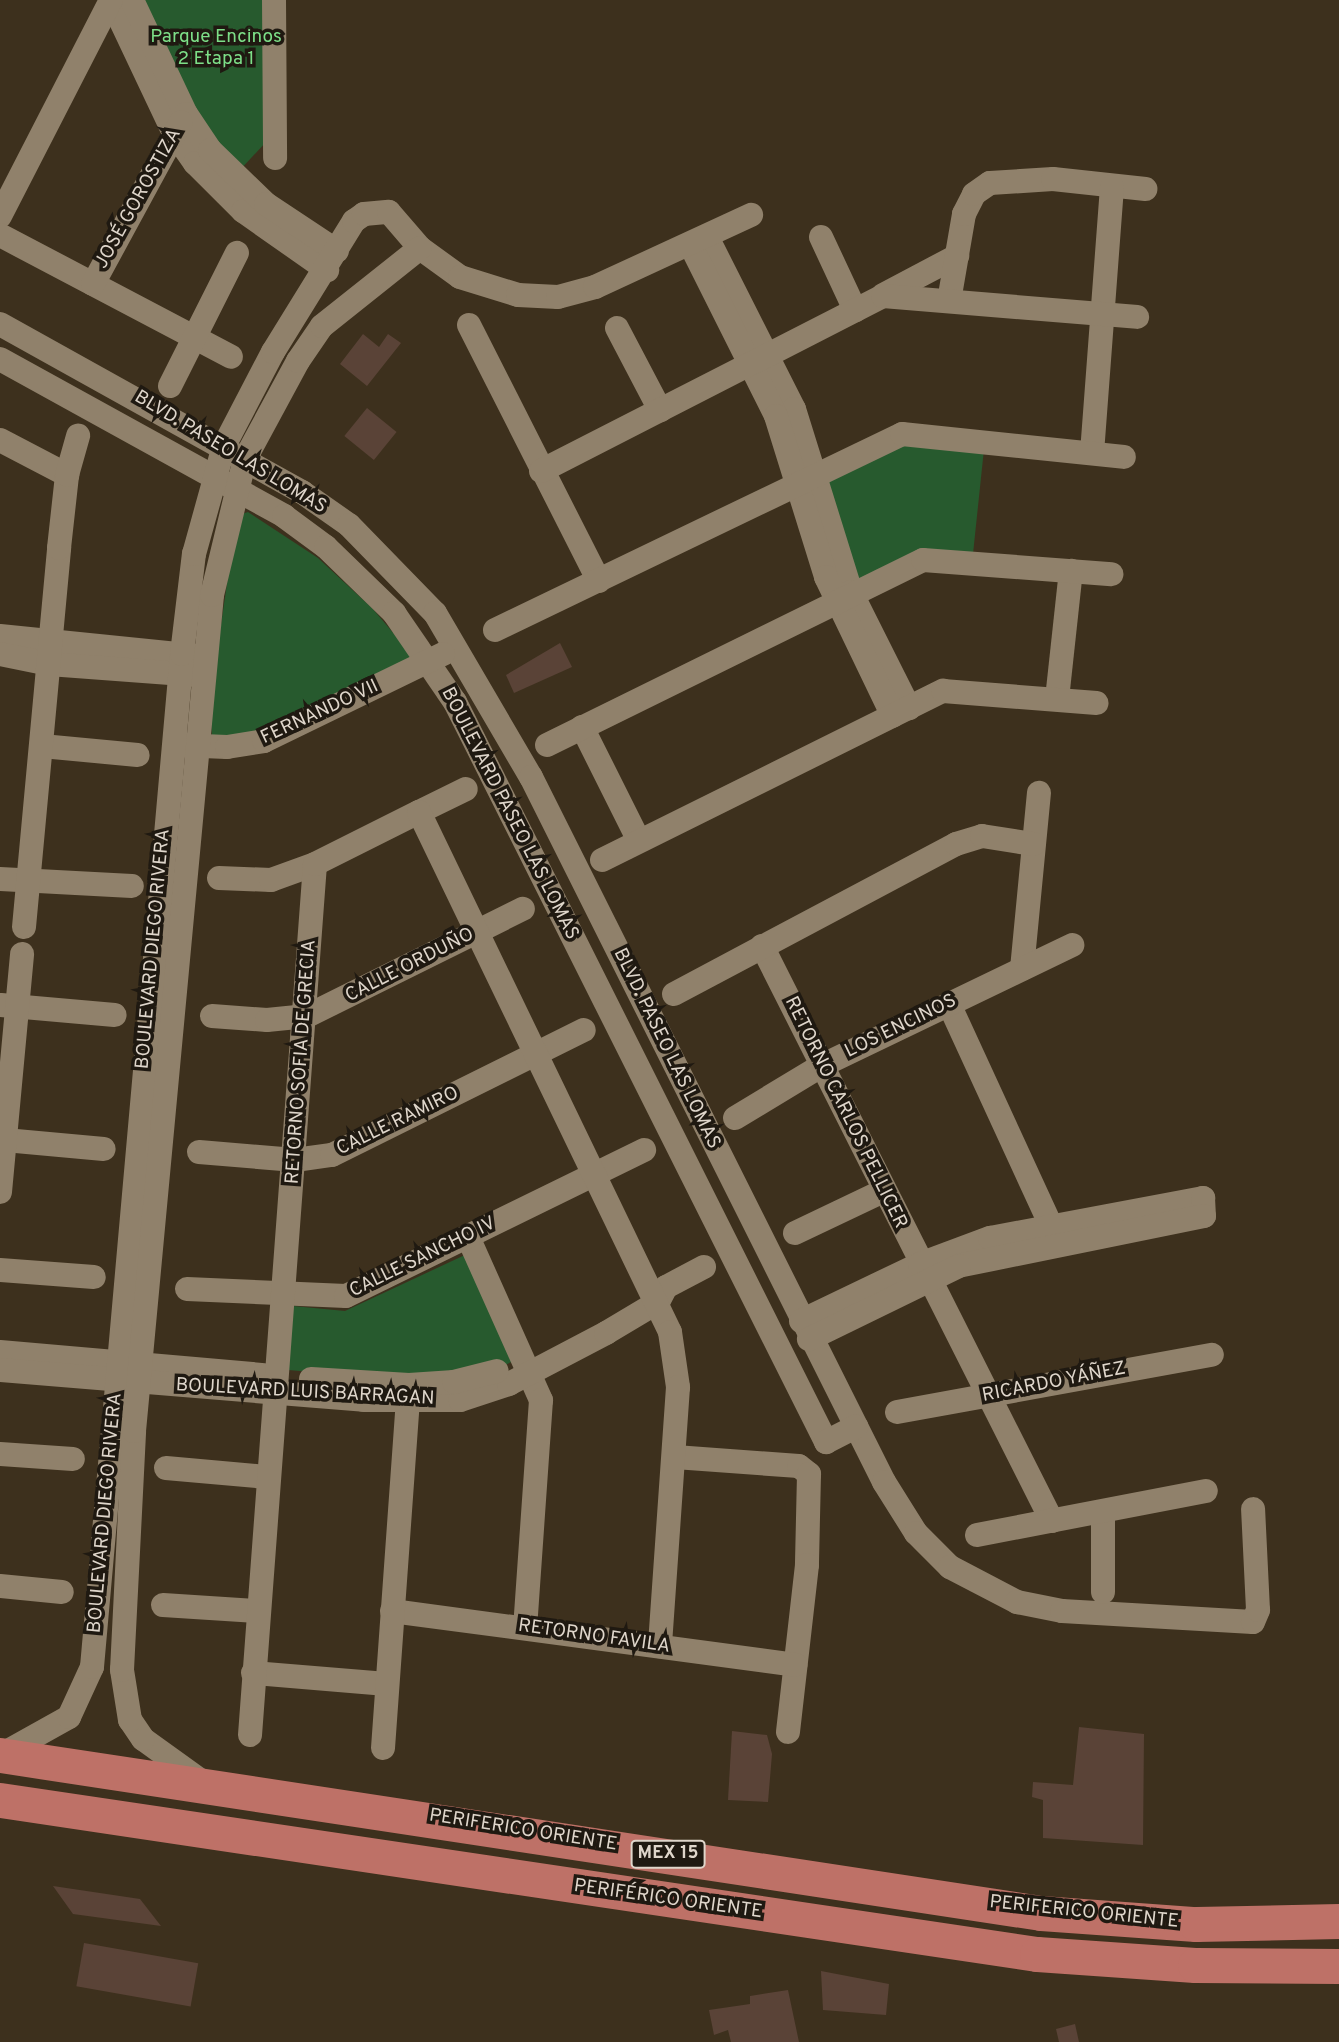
<!DOCTYPE html>
<meta charset="utf-8">
<style>
body{margin:0}
#map{position:relative;width:1339px;height:2042px;overflow:hidden;background:#3d301d;font-family:Overpass,sans-serif}
div>[style]{position:absolute}
[style*='--x']{left:calc(var(--x)*1px);top:calc(var(--y)*1px);width:calc(var(--w)*1px);rotate:calc(var(--a)*1deg)}
.green>*{inset:0;background:#275a2e}
.building>*{inset:0;background:#5a4337;transform-origin:0 0}
.minor>*{height:24px;margin:-12px;padding:0 12px;transform-origin:12px;border-radius:12px;background:#90816b}
.highway>*{height:35px;margin:-17.5px;padding:0 17.5px;transform-origin:17.5px;border-radius:17.5px;background:#be7167}
span{translate:-50% -50%;white-space:nowrap;text-align:center;line-height:1.15;-webkit-text-stroke:7px #1f1911;paint-order:stroke}
.shield-label span{padding:2px 5px;background:#1f1911;border:2px solid;border-radius:5px;-webkit-text-stroke-width:0}
.shield-label{font-size:18px;color:#dfd6cb;font-weight:700}
.park-label{font-size:19px;color:#7ddf88}
.street-label{font-size:19px;color:#dfd6cb}
</style>
<div id="map">
<div class="green">
<div style="clip-path:polygon(139px 0,263px 0,267px 141px,238px 172px,193px 112px)"></div>
<div style="clip-path:polygon(905px 440px,984px 449px,973px 554px,865px 581px,856px 578px,827px 479px)"></div>
<div style="clip-path:polygon(248px 512px,318px 558px,372px 608px,418px 662px,252px 740px,212px 737px,210px 700px,231px 556px,242px 514px)"></div>
<div style="clip-path:polygon(467px 1254px,518px 1359px,481px 1376px,393px 1379px,288px 1370px,293px 1306px,345px 1311px)"></div>
</div>
<div class="building">
<div style="clip-path:polygon(363px 334px,379px 347px,388px 334px,401px 343px,367px 386px,340px 364px)"></div>
<div style="left:367px;top:408px;width:38px;height:36px;rotate:39deg"></div>
<div style="clip-path:polygon(560px 643px,572px 667px,514px 693px,506px 675px)"></div>
<div style="clip-path:polygon(1079px 1727px,1144px 1734px,1143px 1845px,1043px 1838px,1043px 1800px,1032px 1797px,1033px 1782px,1073px 1785px)"></div>
<div style="clip-path:polygon(732px 1731px,767px 1735px,772px 1754px,768px 1802px,728px 1800px)"></div>
<div style="clip-path:polygon(53px 1886px,140px 1899px,161px 1926px,73px 1914px)"></div>
<div style="left:84px;top:1943px;width:116px;height:44px;rotate:10deg"></div>
<div style="clip-path:polygon(821px 1971px,889px 1984px,886px 2015px,823px 2010px)"></div>
<div style="clip-path:polygon(788px 1990px,799px 2042px,731px 2042px,728px 2030px,714px 2035px,709px 2010px,750px 2004px,750px 1996px)"></div>
<div style="clip-path:polygon(1075px 2024px,1079px 2042px,1059px 2042px,1056px 2029px)"></div>
</div>
<div class="minor">
<div style="--x:111;--y:0;--w:147;--a:64.7"></div>
<div style="--x:174;--y:133;--w:37;--a:55"></div>
<div style="--x:195;--y:163;--w:68;--a:45"></div>
<div style="--x:243;--y:211;--w:103;--a:35.1"></div>
<div style="--x:132;--y:0;--w:126;--a:64.7"></div>
<div style="--x:186;--y:114;--w:43;--a:56.3"></div>
<div style="--x:210;--y:150;--w:78;--a:44"></div>
<div style="--x:266;--y:204;--w:85;--a:33.5"></div>
<div style="--x:274;--y:0;--w:158;--a:89.6"></div>
<div style="--x:0;--y:216;--w:243;--a:-62.8"></div>
<div style="--x:0;--y:235;--w:261;--a:27.8"></div>
<div style="--x:707;--y:237;--w:193;--a:63.2"></div>
<div style="--x:794;--y:409;--w:192;--a:72.7"></div>
<div style="--x:851;--y:592;--w:130;--a:63.4"></div>
<div style="--x:821;--y:237;--w:81;--a:65"></div>
<div style="--x:691;--y:246;--w:190;--a:63.4"></div>
<div style="--x:776;--y:416;--w:169;--a:72.7"></div>
<div style="--x:826;--y:577;--w:154;--a:64.3"></div>
<div style="--x:93;--y:284;--w:184;--a:-61.5"></div>
<div style="--x:883;--y:295;--w:84;--a:-27.8"></div>
<div style="--x:949;--y:301;--w:88;--a:-80.2"></div>
<div style="--x:964;--y:214;--w:22;--a:-63"></div>
<div style="--x:974;--y:194;--w:19;--a:-35"></div>
<div style="--x:990;--y:183;--w:63;--a:-3.6"></div>
<div style="--x:1053;--y:179;--w:93;--a:6.2"></div>
<div style="--x:0;--y:324;--w:346;--a:29.1"></div>
<div style="--x:302;--y:492;--w:57;--a:35.1"></div>
<div style="--x:349;--y:525;--w:123;--a:45.7"></div>
<div style="--x:435;--y:613;--w:190;--a:59.7"></div>
<div style="--x:531;--y:777;--w:788;--a:63.4"></div>
<div style="--x:884;--y:1482;--w:60;--a:57.9"></div>
<div style="--x:916;--y:1533;--w:48;--a:45"></div>
<div style="--x:950;--y:1567;--w:76;--a:27.6"></div>
<div style="--x:1017;--y:1602;--w:46;--a:11.3"></div>
<div style="--x:1062;--y:1611;--w:191;--a:3.3"></div>
<div style="--x:1253;--y:1622;--w:13;--a:-67"></div>
<div style="--x:1258;--y:1610;--w:101;--a:-92.8"></div>
<div style="--x:469;--y:325;--w:287;--a:63.1"></div>
<div style="--x:617;--y:328;--w:93;--a:62.3"></div>
<div style="--x:0;--y:359;--w:325;--a:28.9"></div>
<div style="--x:284;--y:516;--w:52;--a:36.4"></div>
<div style="--x:326;--y:547;--w:95;--a:44.1"></div>
<div style="--x:394;--y:613;--w:108;--a:55.6"></div>
<div style="--x:455;--y:702;--w:828;--a:63.37"></div>
<div style="--x:826;--y:1442;--w:34;--a:-27"></div>
<div style="--x:170;--y:386;--w:149;--a:-63.3"></div>
<div style="--x:0;--y:440;--w:76;--a:27.6"></div>
<div style="--x:1092;--y:453;--w:267;--a:-85.7"></div>
<div style="--x:541;--y:471;--w:384;--a:-27.1"></div>
<div style="--x:883;--y:296;--w:255;--a:4.7"></div>
<div style="--x:495;--y:630;--w:452;--a:-25.7"></div>
<div style="--x:902;--y:434;--w:223;--a:5.9"></div>
<div style="--x:0;--y:636;--w:198;--a:5.8"></div>
<div style="--x:0;--y:654;--w:50;--a:11.5"></div>
<div style="--x:49;--y:664;--w:145;--a:4.3"></div>
<div style="--x:1057;--y:699;--w:129;--a:-83.8"></div>
<div style="--x:582;--y:727;--w:127;--a:63.4"></div>
<div style="--x:178;--y:745;--w:49;--a:2.3"></div>
<div style="--x:227;--y:747;--w:37;--a:-9"></div>
<div style="--x:264;--y:741;--w:199;--a:-25.9"></div>
<div style="--x:547;--y:745;--w:419;--a:-26.2"></div>
<div style="--x:923;--y:560;--w:189;--a:4.3"></div>
<div style="--x:42;--y:746;--w:96;--a:5.4"></div>
<div style="--x:419;--y:812;--w:52;--a:-26.1"></div>
<div style="--x:602;--y:860;--w:381;--a:-26.4"></div>
<div style="--x:943;--y:691;--w:154;--a:4.5"></div>
<div style="--x:219;--y:878;--w:52;--a:2.2"></div>
<div style="--x:271;--y:880;--w:47;--a:-20"></div>
<div style="--x:0;--y:879;--w:132;--a:3"></div>
<div style="--x:24;--y:927;--w:381;--a:-84.7"></div>
<div style="--x:59;--y:548;--w:73;--a:-83.7"></div>
<div style="--x:67;--y:475;--w:41;--a:-74.2"></div>
<div style="--x:762;--y:946;--w:644;--a:63.24"></div>
<div style="--x:1022;--y:969;--w:177;--a:-84.5"></div>
<div style="--x:674;--y:994;--w:319;--a:-28"></div>
<div style="--x:956;--y:844;--w:27;--a:-17"></div>
<div style="--x:982;--y:836;--w:52;--a:8.9"></div>
<div style="--x:949;--y:1004;--w:259;--a:65.3"></div>
<div style="--x:1;--y:1005;--w:114;--a:5"></div>
<div style="--x:212;--y:1016;--w:55;--a:4.2"></div>
<div style="--x:267;--y:1020;--w:40;--a:-5.7"></div>
<div style="--x:307;--y:1016;--w:241;--a:-26.4"></div>
<div style="--x:735;--y:1118;--w:100;--a:-31.2"></div>
<div style="--x:821;--y:1066;--w:279;--a:-25.7"></div>
<div style="--x:5;--y:1140;--w:99;--a:5.2"></div>
<div style="--x:199;--y:1152;--w:96;--a:4.8"></div>
<div style="--x:295;--y:1160;--w:37;--a:-8"></div>
<div style="--x:332;--y:1155;--w:281;--a:-26.4"></div>
<div style="--x:0;--y:1192;--w:239;--a:-84.7"></div>
<div style="--x:795;--y:1233;--w:98;--a:-25.5"></div>
<div style="--x:468;--y:1237;--w:179;--a:65.9"></div>
<div style="--x:541;--y:1400;--w:228;--a:94"></div>
<div style="--x:0;--y:1270;--w:94;--a:4.3"></div>
<div style="--x:187;--y:1289;--w:159;--a:2.5"></div>
<div style="--x:346;--y:1296;--w:332;--a:-26.1"></div>
<div style="--x:801;--y:1321;--w:132;--a:-25.6"></div>
<div style="--x:920;--y:1264;--w:75;--a:-20.4"></div>
<div style="--x:990;--y:1238;--w:217;--a:-10.6"></div>
<div style="--x:1203;--y:1198;--w:18;--a:87"></div>
<div style="--x:1204;--y:1216;--w:250;--a:168.5"></div>
<div style="--x:959;--y:1266;--w:167;--a:154"></div>
<div style="--x:0;--y:1352;--w:265;--a:5"></div>
<div style="--x:0;--y:1370;--w:365;--a:4.7"></div>
<div style="--x:364;--y:1400;--w:96;--a:0"></div>
<div style="--x:460;--y:1400;--w:52;--a:-18.1"></div>
<div style="--x:509;--y:1384;--w:110;--a:-27.7"></div>
<div style="--x:606;--y:1333;--w:61;--a:-30.8"></div>
<div style="--x:658;--y:1302;--w:17;--a:-62"></div>
<div style="--x:666;--y:1287;--w:43;--a:-27.8"></div>
<div style="--x:311;--y:1379;--w:98;--a:3.5"></div>
<div style="--x:409;--y:1385;--w:45;--a:-3.8"></div>
<div style="--x:454;--y:1382;--w:44;--a:-14.3"></div>
<div style="--x:897;--y:1412;--w:320;--a:-10.3"></div>
<div style="--x:0;--y:1454;--w:73;--a:3.9"></div>
<div style="--x:675;--y:1457;--w:124;--a:4.2"></div>
<div style="--x:799;--y:1466;--w:13;--a:39"></div>
<div style="--x:809;--y:1474;--w:91;--a:91.3"></div>
<div style="--x:807;--y:1565;--w:168;--a:96.5"></div>
<div style="--x:166;--y:1468;--w:100;--a:5.1"></div>
<div style="--x:1103;--y:1512;--w:80;--a:90"></div>
<div style="--x:977;--y:1535;--w:233;--a:-10.9"></div>
<div style="--x:0;--y:1586;--w:62;--a:5.5"></div>
<div style="--x:163;--y:1605;--w:94;--a:3.7"></div>
<div style="--x:392;--y:1611;--w:407;--a:7.6"></div>
<div style="--x:253;--y:1673;--w:134;--a:4.7"></div>
<div style="--x:250;--y:1735;--w:873;--a:-85.73"></div>
<div style="--x:315;--y:864;--w:116;--a:-26.6"></div>
<div style="--x:419;--y:812;--w:577;--a:64.23"></div>
<div style="--x:670;--y:1332;--w:56;--a:81.7"></div>
<div style="--x:678;--y:1387;--w:260;--a:94"></div>
<div style="--x:383;--y:1748;--w:363;--a:-85.9"></div>
<div style="--x:1;--y:1755;--w:78;--a:-29.2"></div>
<div style="--x:69;--y:1717;--w:55;--a:-65.3"></div>
<div style="--x:92;--y:1667;--w:1017;--a:-84.92"></div>
<div style="--x:182;--y:654;--w:101;--a:-83.2"></div>
<div style="--x:194;--y:554;--w:112;--a:-74.5"></div>
<div style="--x:224;--y:446;--w:106;--a:-62.5"></div>
<div style="--x:273;--y:352;--w:154;--a:-58.3"></div>
<div style="--x:354;--y:221;--w:12;--a:-35"></div>
<div style="--x:364;--y:214;--w:25;--a:-5"></div>
<div style="--x:389;--y:212;--w:48;--a:49.3"></div>
<div style="--x:420;--y:248;--w:49;--a:35.9"></div>
<div style="--x:460;--y:277;--w:61;--a:17.2"></div>
<div style="--x:518;--y:295;--w:40;--a:2.9"></div>
<div style="--x:558;--y:297;--w:38;--a:-15"></div>
<div style="--x:595;--y:287;--w:172;--a:-24.8"></div>
<div style="--x:204;--y:1783;--w:75;--a:-144.2"></div>
<div style="--x:143;--y:1739;--w:23;--a:-124"></div>
<div style="--x:130;--y:1720;--w:51;--a:-99.1"></div>
<div style="--x:122;--y:1670;--w:239;--a:-87.1"></div>
<div style="--x:134;--y:1431;--w:840;--a:-84.67"></div>
<div style="--x:212;--y:595;--w:140;--a:-76.4"></div>
<div style="--x:245;--y:459;--w:111;--a:-61.6"></div>
<div style="--x:298;--y:361;--w:42;--a:-55.6"></div>
<div style="--x:322;--y:326;--w:125;--a:-38.5"></div>
</div>
<div class="highway">
<div style="--x:0;--y:1755;--w:1053;--a:8.63"></div>
<div style="--x:1041;--y:1913;--w:155;--a:4.1"></div>
<div style="--x:1196;--y:1924;--w:143;--a:-1.2"></div>
<div style="--x:0;--y:1800;--w:1048;--a:8.45"></div>
<div style="--x:1037;--y:1954;--w:158;--a:4"></div>
<div style="--x:1195;--y:1965;--w:144;--a:0.4"></div>
</div>
<div class="shield-label">
<span style="left:668px;top:1854px">MEX 15</span>
</div>
<div class="park-label">
<span style="left:216px;top:49px">Parque Encinos<br>2 Etapa 1</span>
</div>
<div class="street-label">
<span style="left:139px;top:199px;rotate:-61deg">JOSÉ GOROSTIZA</span>
<span style="left:230px;top:453px;rotate:31deg">BLVD. PASEO LAS LOMAS</span>
<span style="left:320px;top:713px;rotate:-25deg">FERNANDO VII</span>
<span style="left:509px;top:814px;rotate:63deg">BOULEVARD PASEO LAS LOMAS</span>
<span style="left:154px;top:949px;rotate:-85deg">BOULEVARD DIEGO RIVERA</span>
<span style="left:410px;top:966px;rotate:-27deg">CALLE ORDUÑO</span>
<span style="left:901px;top:1027px;rotate:-26deg">LOS ENCINOS</span>
<span style="left:666px;top:1049px;rotate:64deg">BLVD. PASEO LAS LOMAS</span>
<span style="left:302px;top:1062px;rotate:-86deg">RETORNO SOFIA DE GRECIA</span>
<span style="left:845px;top:1113px;rotate:64deg">RETORNO CARLOS PELLICER</span>
<span style="left:398px;top:1122px;rotate:-26deg">CALLE RAMIRO</span>
<span style="left:423px;top:1258px;rotate:-26deg">CALLE SANCHO IV</span>
<span style="left:1054px;top:1383px;rotate:-11deg">RICARDO YÁÑEZ</span>
<span style="left:305px;top:1393px;rotate:3deg">BOULEVARD LUIS BARRAGAN</span>
<span style="left:106px;top:1513px;rotate:-85deg">BOULEVARD DIEGO RIVERA</span>
<span style="left:594px;top:1637px;rotate:8deg">RETORNO FAVILA</span>
<span style="left:523px;top:1831px;rotate:9deg">PERIFERICO ORIENTE</span>
<span style="left:668px;top:1900px;rotate:8deg">PERIFÉRICO ORIENTE</span>
<span style="left:1084px;top:1913px;rotate:6deg">PERIFERICO ORIENTE</span>
</div>
</div>
